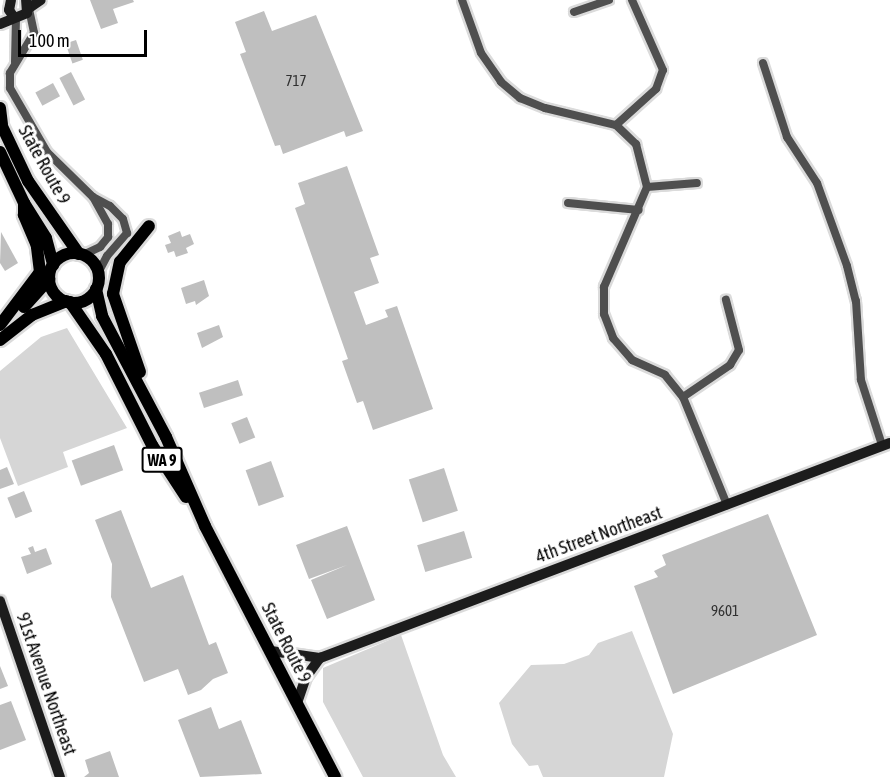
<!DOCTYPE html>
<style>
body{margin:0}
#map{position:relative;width:890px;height:777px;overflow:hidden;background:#fff;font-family:"Asap Condensed",sans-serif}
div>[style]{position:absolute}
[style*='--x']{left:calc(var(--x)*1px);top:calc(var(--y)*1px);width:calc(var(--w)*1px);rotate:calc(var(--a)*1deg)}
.green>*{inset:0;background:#d6d6d6}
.building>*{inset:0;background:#bfbfbf;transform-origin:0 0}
.roads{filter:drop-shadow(2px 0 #dbdbdb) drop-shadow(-2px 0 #dbdbdb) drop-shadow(0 2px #dbdbdb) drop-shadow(0 -2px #dbdbdb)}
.street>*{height:8px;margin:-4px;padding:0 4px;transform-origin:4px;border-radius:4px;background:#4f4f4f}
.secondary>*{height:10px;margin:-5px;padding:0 5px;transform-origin:5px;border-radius:5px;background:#1c1c1c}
.primary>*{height:12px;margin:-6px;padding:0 6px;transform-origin:6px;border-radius:6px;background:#000}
.primary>.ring{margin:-6px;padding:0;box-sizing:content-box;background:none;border:12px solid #000;border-radius:50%}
span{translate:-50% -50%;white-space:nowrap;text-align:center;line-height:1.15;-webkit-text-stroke:6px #fff;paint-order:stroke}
.number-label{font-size:15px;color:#303030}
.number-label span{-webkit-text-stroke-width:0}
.shield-label span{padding:2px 4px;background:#fff;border:2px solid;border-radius:4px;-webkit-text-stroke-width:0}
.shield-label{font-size:16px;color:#000;font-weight:700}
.street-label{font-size:18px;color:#000}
.scale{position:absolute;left:18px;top:30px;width:129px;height:27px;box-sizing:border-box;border:3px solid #000;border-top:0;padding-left:8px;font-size:18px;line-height:21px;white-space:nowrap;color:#000;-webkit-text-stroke:4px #fff;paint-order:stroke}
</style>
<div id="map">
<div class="green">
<div style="clip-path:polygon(67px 328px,127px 428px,63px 452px,68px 467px,18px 486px,0 438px,0 371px,41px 337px)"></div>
<div style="clip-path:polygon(632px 631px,673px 734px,664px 777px,543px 777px,538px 765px,529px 766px,512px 744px,499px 703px,531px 665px,564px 664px,589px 655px,598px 643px)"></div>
<div style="clip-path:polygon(401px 635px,443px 755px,456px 777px,363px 777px,323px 702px,323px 668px)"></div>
</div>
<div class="building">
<div style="clip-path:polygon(90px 0,133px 0,134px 2px,113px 9px,118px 23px,101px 29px)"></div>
<div style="clip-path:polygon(264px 11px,272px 31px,316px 15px,363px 131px,346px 137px,344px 131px,283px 154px,280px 145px,275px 146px,240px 54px,246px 52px,235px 22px)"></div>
<div style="left:76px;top:40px;width:21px;height:11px;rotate:71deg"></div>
<div style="left:71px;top:72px;width:31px;height:13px;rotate:63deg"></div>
<div style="left:53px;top:83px;width:15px;height:20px;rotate:62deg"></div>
<div style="clip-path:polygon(347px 166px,379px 255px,370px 258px,379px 283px,354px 292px,366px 325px,388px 317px,385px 310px,397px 306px,433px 409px,373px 430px,363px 401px,357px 403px,342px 361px,348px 359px,295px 208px,305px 204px,298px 183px)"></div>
<div style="clip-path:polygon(180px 231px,182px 237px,190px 234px,194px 244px,186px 248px,188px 253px,176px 257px,174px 251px,168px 253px,165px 245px,171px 243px,168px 236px)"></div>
<div style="clip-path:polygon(1px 232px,18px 263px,5px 271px,0 263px)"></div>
<div style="clip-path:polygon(204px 280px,209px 296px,196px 305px,195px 301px,186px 304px,181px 288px)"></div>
<div style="clip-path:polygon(219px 325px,223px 337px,202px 348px,197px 333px)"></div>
<div style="left:238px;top:380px;width:16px;height:41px;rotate:72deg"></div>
<div style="left:247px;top:417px;width:22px;height:17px;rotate:68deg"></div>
<div style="left:114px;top:445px;width:27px;height:45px;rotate:70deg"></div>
<div style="left:271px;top:461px;width:38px;height:27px;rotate:70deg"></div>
<div style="clip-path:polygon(7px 467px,14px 484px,0 489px,0 470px)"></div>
<div style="left:444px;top:468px;width:45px;height:37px;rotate:72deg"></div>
<div style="left:24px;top:491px;width:22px;height:18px;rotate:68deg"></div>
<div style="clip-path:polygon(121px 510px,151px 588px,183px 575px,209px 645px,216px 642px,228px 673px,213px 679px,201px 690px,188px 695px,178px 669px,144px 682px,111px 597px,112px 564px,95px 520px)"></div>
<div style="clip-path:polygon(768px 514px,817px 635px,673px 694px,634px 586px,658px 577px,654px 571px,666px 565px,662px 555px)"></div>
<div style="clip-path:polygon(347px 526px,375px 600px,327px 619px,311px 580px,347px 565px,309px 579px,296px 545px)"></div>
<div style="left:464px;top:531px;width:28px;height:49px;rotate:73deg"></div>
<div style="clip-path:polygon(33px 546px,35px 552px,46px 548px,52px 564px,27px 574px,21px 557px,31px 554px,28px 548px)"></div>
<div style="clip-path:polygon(0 666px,8px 686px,0 689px)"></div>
<div style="clip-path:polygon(11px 701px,26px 740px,0 750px,0 705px)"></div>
<div style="clip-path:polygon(211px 707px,219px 729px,241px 720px,262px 774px,200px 777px,178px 720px)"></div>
<div style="clip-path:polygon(110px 751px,119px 777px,84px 777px,89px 773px,85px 760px)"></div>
</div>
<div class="roads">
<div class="street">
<div style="--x:462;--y:0;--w:56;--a:70.3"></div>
<div style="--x:481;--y:53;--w:35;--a:55"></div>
<div style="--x:501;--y:82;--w:25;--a:40"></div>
<div style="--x:520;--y:98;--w:27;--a:22"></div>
<div style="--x:545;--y:108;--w:73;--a:13.5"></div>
<div style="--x:616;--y:125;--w:28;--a:44"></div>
<div style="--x:636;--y:144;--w:44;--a:75.7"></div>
<div style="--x:29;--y:9;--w:25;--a:78"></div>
<div style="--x:34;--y:33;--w:47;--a:121"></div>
<div style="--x:10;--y:73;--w:15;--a:90"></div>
<div style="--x:10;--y:88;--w:74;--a:60"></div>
<div style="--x:47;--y:152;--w:64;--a:44.4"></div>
<div style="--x:93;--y:197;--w:19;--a:28"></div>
<div style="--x:110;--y:206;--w:18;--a:45"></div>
<div style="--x:123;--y:219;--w:15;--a:74"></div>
<div style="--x:127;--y:233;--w:30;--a:131"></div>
<div style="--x:107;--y:256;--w:19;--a:118"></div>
<div style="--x:574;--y:12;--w:37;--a:-19"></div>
<div style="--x:15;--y:62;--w:45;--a:-88.7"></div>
<div style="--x:763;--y:63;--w:78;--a:72"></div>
<div style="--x:787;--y:137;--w:55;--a:56.9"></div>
<div style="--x:817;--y:183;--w:88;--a:70.1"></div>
<div style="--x:847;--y:266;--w:36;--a:76"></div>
<div style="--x:856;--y:301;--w:79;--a:86.4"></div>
<div style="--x:861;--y:380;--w:68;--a:72.1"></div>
<div style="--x:616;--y:125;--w:54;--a:-42"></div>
<div style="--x:656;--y:89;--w:20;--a:-70"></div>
<div style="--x:663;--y:70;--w:77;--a:-113.9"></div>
<div style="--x:647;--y:187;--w:109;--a:113.3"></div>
<div style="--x:604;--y:287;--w:27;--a:90"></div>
<div style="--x:604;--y:314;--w:26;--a:69"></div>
<div style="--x:613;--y:338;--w:29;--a:49"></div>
<div style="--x:632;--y:360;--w:36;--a:24"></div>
<div style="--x:665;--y:375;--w:28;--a:51"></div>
<div style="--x:683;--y:397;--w:117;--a:67.8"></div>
<div style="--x:647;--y:187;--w:50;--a:-4.6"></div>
<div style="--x:568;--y:203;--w:71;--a:5.6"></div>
<div style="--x:83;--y:255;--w:19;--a:-25"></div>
<div style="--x:100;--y:247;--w:13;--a:-51"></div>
<div style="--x:108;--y:237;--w:13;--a:-90"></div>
<div style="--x:108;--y:224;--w:31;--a:-119"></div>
<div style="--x:683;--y:397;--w:57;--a:-34.2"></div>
<div style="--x:730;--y:365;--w:17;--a:-59"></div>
<div style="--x:739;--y:350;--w:52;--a:-104.6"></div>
</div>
<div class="secondary">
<div style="--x:11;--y:0;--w:10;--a:101"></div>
<div style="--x:9;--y:10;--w:7;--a:56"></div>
<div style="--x:29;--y:8;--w:14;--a:-34"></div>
<div style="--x:0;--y:24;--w:29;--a:-22"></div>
<div style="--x:27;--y:13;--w:13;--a:-94"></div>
<div style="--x:0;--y:601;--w:186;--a:71.2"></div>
<div style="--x:271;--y:651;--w:49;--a:8.1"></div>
<div style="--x:320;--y:658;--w:609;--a:-20.67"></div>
<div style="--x:297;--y:703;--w:28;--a:-71"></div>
<div style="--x:306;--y:677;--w:24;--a:-54"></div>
</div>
<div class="primary">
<div style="--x:0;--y:108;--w:16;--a:83"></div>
<div style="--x:0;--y:122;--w:65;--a:64.6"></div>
<div style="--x:28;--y:181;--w:89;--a:55.1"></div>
<div style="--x:0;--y:152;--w:56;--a:64.8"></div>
<div style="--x:24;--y:203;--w:41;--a:57.8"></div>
<div style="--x:46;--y:238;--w:28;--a:75"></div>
<div class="ring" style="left:49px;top:253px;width:38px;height:38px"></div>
<div style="--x:96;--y:289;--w:28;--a:77"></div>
<div style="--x:102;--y:316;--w:137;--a:62.1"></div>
<div style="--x:166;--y:437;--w:97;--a:66.3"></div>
<div style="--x:205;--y:526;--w:283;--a:62.6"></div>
<div style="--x:70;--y:302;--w:63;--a:55.3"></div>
<div style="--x:106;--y:354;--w:102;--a:63.2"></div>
<div style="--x:152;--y:445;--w:62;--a:56.8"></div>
<div style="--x:24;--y:307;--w:38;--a:-48"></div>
<div style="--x:0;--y:325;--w:66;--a:-53"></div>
<div style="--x:40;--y:272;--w:26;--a:-97"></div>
<div style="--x:37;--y:246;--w:34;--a:-113"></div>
<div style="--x:24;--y:215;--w:12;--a:-90"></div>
<div style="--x:0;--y:340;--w:41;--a:-38"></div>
<div style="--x:32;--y:315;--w:37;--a:-22"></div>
<div style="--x:140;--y:372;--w:83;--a:-109.1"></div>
<div style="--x:113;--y:294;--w:33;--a:-78"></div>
<div style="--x:120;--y:262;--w:46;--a:-51.1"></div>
</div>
</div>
<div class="number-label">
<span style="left:296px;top:81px">717</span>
<span style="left:725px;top:611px">9601</span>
</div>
<div class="shield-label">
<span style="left:162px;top:460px">WA 9</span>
</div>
<div class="street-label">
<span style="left:44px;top:165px;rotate:61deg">State Route 9</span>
<span style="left:599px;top:535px;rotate:-20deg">4th Street Northeast</span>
<span style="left:286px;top:643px;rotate:63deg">State Route 9</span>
<span style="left:46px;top:684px;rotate:71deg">91st Avenue Northeast</span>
</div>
<div class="scale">100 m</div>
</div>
